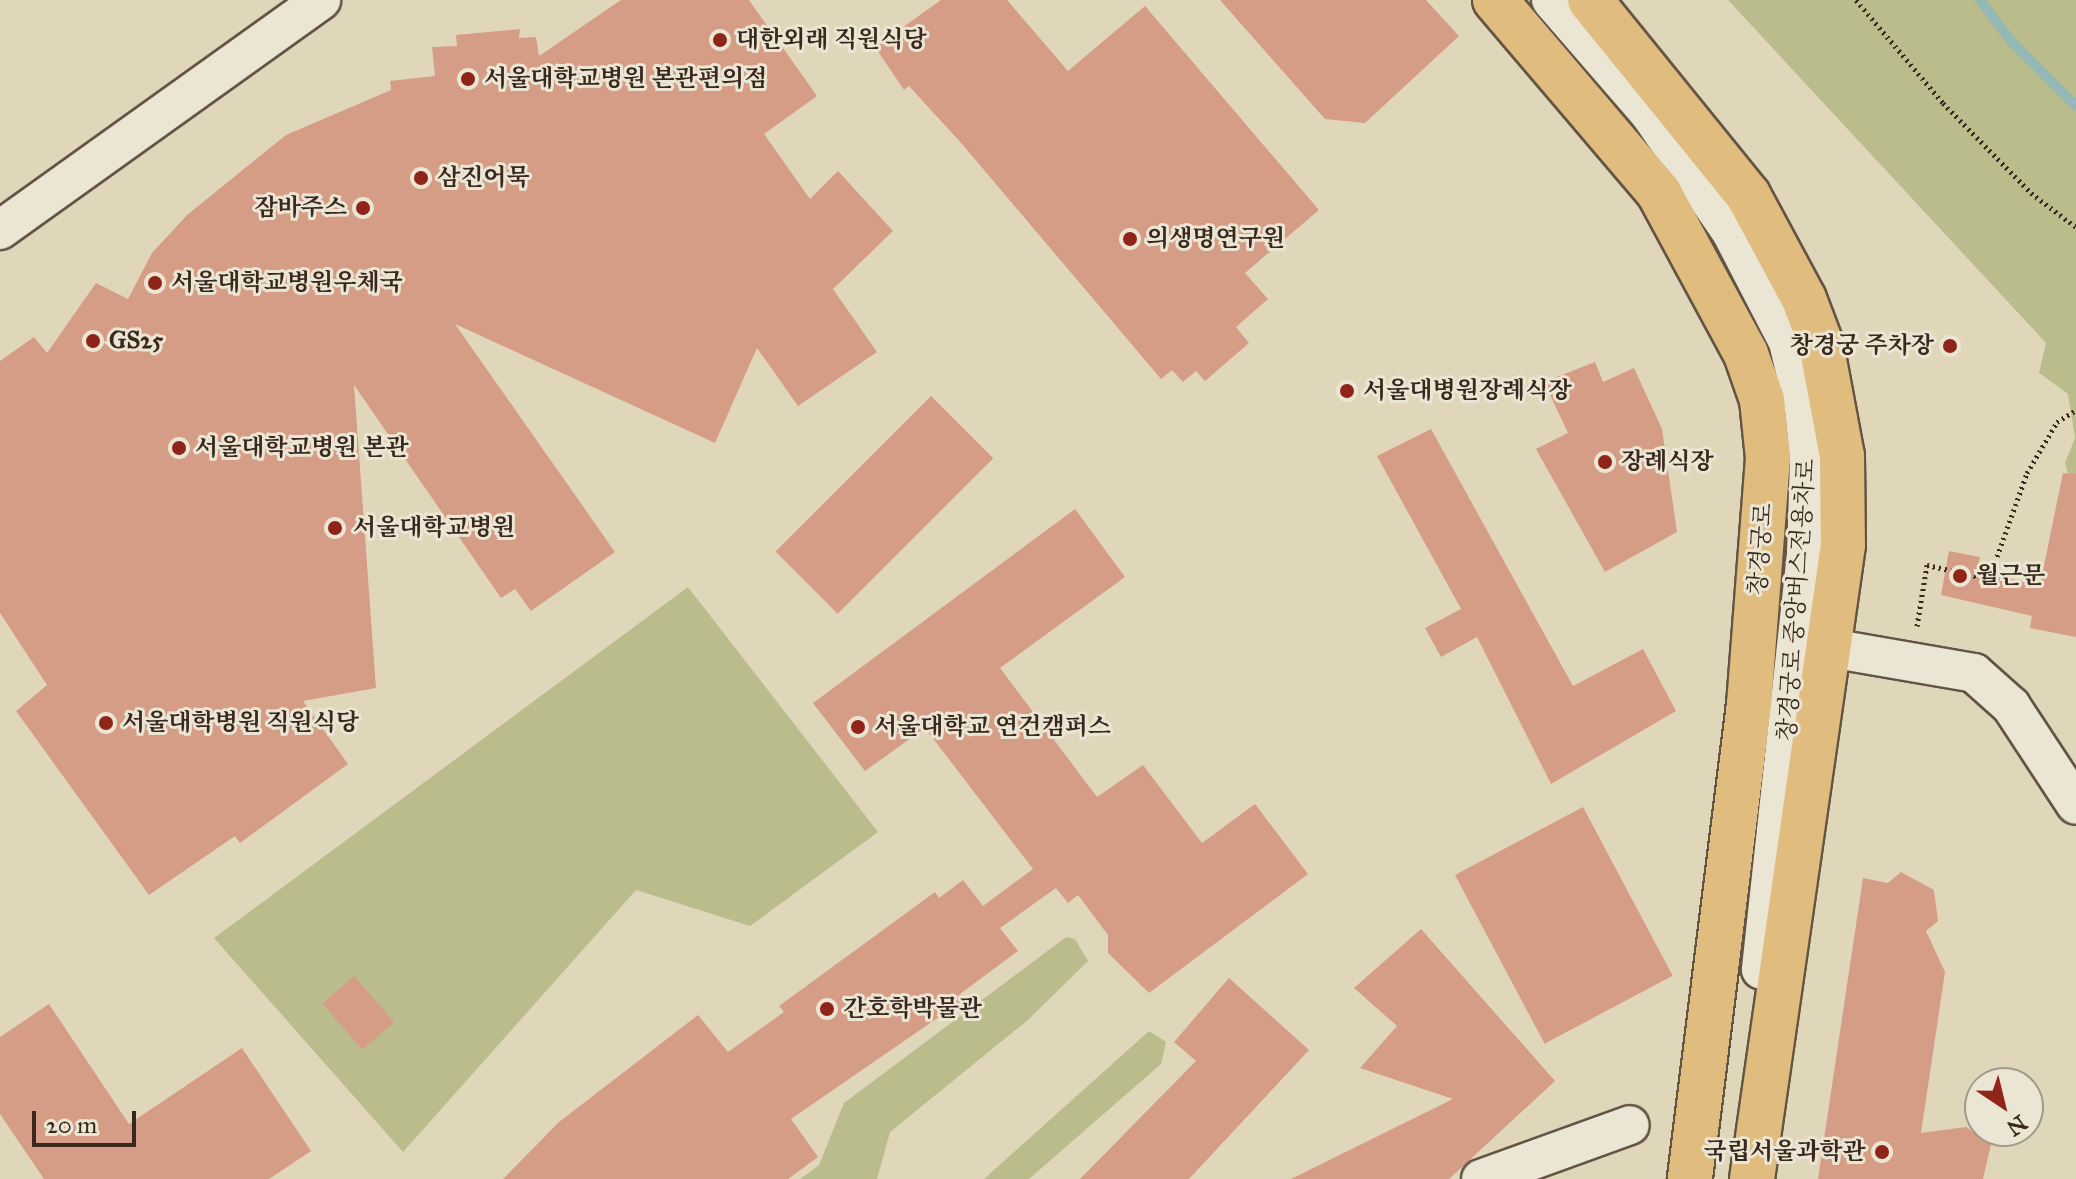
<!DOCTYPE html>
<meta charset="utf-8">
<style>
body{margin:0}
#map{position:relative;width:2076px;height:1179px;overflow:hidden;background:#e0d7bb;font-family:"IM FELL Great Primer","Noto Serif KR",serif}
div>[style]{position:absolute}
[style*='--x']{left:calc(var(--x)*1px);top:calc(var(--y)*1px);width:calc(var(--w)*1px);rotate:calc(var(--a)*1deg)}
.green>*{inset:0;background:#bbbc8b}
.stream>*{height:10px;margin:-5px;padding:0 5px;transform-origin:5px;border-radius:5px;background:#94b8b5}
.building>*{inset:0;background:#d59d85;transform-origin:0 0}
.path>*{height:5px;margin-top:-2.5px;transform-origin:0;background:repeating-linear-gradient(90deg,#3a281e 0 2px,transparent 0 6px)}
.roads{filter:drop-shadow(2px 0 #645445) drop-shadow(-2px 0 #645445) drop-shadow(0 2px #645445) drop-shadow(0 -2px #645445)}
.minor>*{height:38px;margin:-19px;padding:0 19px;transform-origin:19px;border-radius:19px;background:#ebe5d3}
.major>*{height:44px;margin:-22px;padding:0 22px;transform-origin:22px;border-radius:22px;background:#e0bc7e}
.dots>*{width:22px;height:22px;translate:-50% -50%;box-sizing:border-box;border:4px solid #ebe5d3;border-radius:50%}
span{translate:-50% -50%;white-space:nowrap;text-align:center;line-height:1.15;-webkit-text-stroke:6px #ebe5d3;paint-order:stroke}
.poi-label{font-size:24px;color:#3a281e;font-weight:700}
.left{translate:0 -50%;text-align:left}
.right{translate:-100% -50%;text-align:right}
.street-label{font-size:24px;color:#3a281e}
.north{position:absolute;left:1964px;top:1067px;width:80px;height:80px;box-sizing:border-box;background:#ebe5d3;border:2px solid #a4998b;border-radius:50%;rotate:145deg;font-size:22px;font-weight:700;line-height:32px;text-align:center;color:#3a281e}
.north::after{content:'';display:block;margin:auto;width:28px;height:36px;background:#8f2418;clip-path:polygon(50% 0,100% 100%,50% 72%,0 100%)}
.scale{position:absolute;left:32px;top:1111px;width:104px;height:36px;box-sizing:border-box;border:4px solid #3a281e;border-top:0;padding-left:10px;font-size:24px;line-height:28px;white-space:nowrap;color:#3a281e;-webkit-text-stroke:6px #ebe5d3;paint-order:stroke}
</style>
<div id="map">
<div class="green">
<div style="clip-path:polygon(1728px 0,2076px 0,2076px 503px,2065px 463px,2075px 438px,2068px 394px,2039px 373px,2046px 343px)"></div>
<div style="clip-path:polygon(688px 587px,878px 832px,750px 926px,636px 890px,403px 1152px,214px 938px)"></div>
<div style="clip-path:polygon(1066px 937px,1075px 939px,1088px 961px,1028px 1020px,890px 1132px,877px 1179px,800px 1179px,819px 1165px,844px 1103px)"></div>
<div style="clip-path:polygon(1149px 1031px,1166px 1042px,1161px 1064px,1029px 1179px,984px 1179px)"></div>
</div>
<div class="stream">
<div style="--x:1980;--y:0;--w:53;--a:52.7"></div>
<div style="--x:2012;--y:42;--w:91;--a:45"></div>
</div>
<div class="building">
<div style="clip-path:polygon(621px 0,749px 0,817px 96px,764px 134px,810px 199px,838px 171px,893px 231px,833px 289px,877px 352px,798px 406px,757px 348px,715px 443px,455px 324px,615px 552px,531px 611px,515px 589px,501px 598px,354px 385px,376px 688px,303px 701px,348px 764px,240px 843px,235px 836px,149px 895px,16px 711px,47px 685px,0 613px,0 361px,34px 337px,47px 353px,96px 283px,128px 299px,152px 253px,187px 215px,286px 135px,391px 90px,390px 81px,435px 76px,432px 47px,457px 46px,456px 35px,520px 29px,519px 38px,536px 37px,539px 56px)"></div>
<div style="clip-path:polygon(941px 0,1007px 0,1068px 71px,1145px 6px,1319px 210px,1245px 273px,1268px 299px,1236px 327px,1249px 343px,1205px 381px,1196px 371px,1183px 382px,1172px 370px,1161px 379px,962px 144px,909px 86px,904px 90px,875px 47px)"></div>
<div style="clip-path:polygon(1220px 0,1426px 0,1459px 36px,1365px 123px,1325px 119px)"></div>
<div style="clip-path:polygon(1595px 362px,1603px 382px,1634px 368px,1662px 429px,1677px 532px,1605px 572px,1536px 449px,1568px 433px,1544px 382px)"></div>
<div style="left:931px;top:396px;width:88px;height:220px;rotate:45deg"></div>
<div style="clip-path:polygon(1431px 429px,1573px 686px,1643px 649px,1676px 711px,1551px 784px,1477px 637px,1441px 657px,1425px 628px,1461px 609px,1377px 456px)"></div>
<div style="clip-path:polygon(2063px 473px,2076px 474px,2076px 637px,2030px 628px,2032px 616px,1941px 595px,1949px 551px,1980px 557px,1977px 572px,2040px 585px)"></div>
<div style="clip-path:polygon(1075px 509px,1125px 577px,1000px 668px,1097px 797px,1143px 765px,1202px 843px,1255px 804px,1308px 874px,1149px 993px,1108px 953px,1108px 935px,1078px 895px,1068px 903px,1056px 888px,1000px 928px,1018px 951px,960px 994px,965px 999px,791px 1119px,818px 1157px,788px 1179px,503px 1179px,559px 1122px,698px 1015px,728px 1052px,784px 1012px,779px 1006px,935px 892px,939px 898px,963px 880px,983px 906px,1033px 869px,925px 728px,865px 771px,813px 703px)"></div>
<div style="left:1583px;top:807px;width:191px;height:145px;rotate:62deg"></div>
<div style="clip-path:polygon(1901px 872px,1934px 890px,1938px 921px,1926px 931px,1945px 972px,1921px 1133px,1966px 1127px,1991px 1144px,1983px 1179px,1818px 1179px,1863px 878px,1888px 883px)"></div>
<div style="clip-path:polygon(1421px 929px,1555px 1081px,1449px 1179px,1291px 1179px,1453px 1099px,1360px 1068px,1397px 1026px,1354px 988px)"></div>
<div style="left:354px;top:976px;width:61px;height:42px;rotate:49deg"></div>
<div style="clip-path:polygon(1229px 978px,1309px 1050px,1189px 1179px,1080px 1179px,1196px 1061px,1174px 1042px)"></div>
<div style="clip-path:polygon(49px 1004px,129px 1124px,242px 1048px,311px 1151px,269px 1179px,44px 1179px,0 1114px,0 1037px)"></div>
</div>
<div class="path">
<div style="--x:1856;--y:0;--w:135;--a:49.8"></div>
<div style="--x:1943;--y:103;--w:126;--a:45.6"></div>
<div style="--x:2031;--y:193;--w:56;--a:37.1"></div>
<div style="--x:1917;--y:626;--w:62;--a:-80.7"></div>
<div style="--x:1927;--y:565;--w:64;--a:12.7"></div>
<div style="--x:1989;--y:579;--w:113;--a:-70.3"></div>
<div style="--x:2027;--y:473;--w:59;--a:-59.5"></div>
<div style="--x:2057;--y:422;--w:22;--a:-32"></div>
</div>
<div class="roads">
<div class="minor">
<div style="--x:1551;--y:0;--w:150;--a:49.1"></div>
<div style="--x:1649;--y:113;--w:145;--a:55.4"></div>
<div style="--x:1731;--y:232;--w:124;--a:62.6"></div>
<div style="--x:1788;--y:342;--w:69;--a:76.6"></div>
<div style="--x:1804;--y:409;--w:51;--a:84.4"></div>
<div style="--x:1809;--y:460;--w:94;--a:91.8"></div>
<div style="--x:1806;--y:554;--w:418;--a:96.2"></div>
<div style="--x:0;--y:230;--w:395;--a:-35.6"></div>
<div style="--x:1830;--y:648;--w:146;--a:9.8"></div>
<div style="--x:1974;--y:673;--w:50;--a:41.7"></div>
<div style="--x:2011;--y:706;--w:118;--a:56.7"></div>
<div style="--x:1481;--y:1179;--w:158;--a:-19.9"></div>
</div>
<div class="major">
<div style="--x:1495;--y:0;--w:253;--a:49.6"></div>
<div style="--x:1659;--y:193;--w:183;--a:61.6"></div>
<div style="--x:1746;--y:354;--w:49;--a:70.8"></div>
<div style="--x:1762;--y:400;--w:58;--a:84.1"></div>
<div style="--x:1768;--y:458;--w:247;--a:94.4"></div>
<div style="--x:1749;--y:704;--w:479;--a:97.1"></div>
<div style="--x:1590;--y:0;--w:251;--a:51"></div>
<div style="--x:1748;--y:195;--w:118;--a:61.7"></div>
<div style="--x:1804;--y:299;--w:48;--a:69.3"></div>
<div style="--x:1821;--y:344;--w:114;--a:79.4"></div>
<div style="--x:1842;--y:456;--w:89;--a:89.4"></div>
<div style="--x:1843;--y:545;--w:640;--a:98.17"></div>
</div>
</div>
<div class="dots">
<div style="left:720px;top:40px;background:#8f2418"></div>
<div style="left:468px;top:79px;background:#8f2418"></div>
<div style="left:421px;top:178px;background:#8f2418"></div>
<div style="left:363px;top:208px;background:#8f2418"></div>
<div style="left:1130px;top:239px;background:#8f2418"></div>
<div style="left:155px;top:283px;background:#8f2418"></div>
<div style="left:93px;top:341px;background:#8f2418"></div>
<div style="left:1950px;top:346px;background:#8f2418"></div>
<div style="left:1347px;top:391px;background:#8f2418"></div>
<div style="left:179px;top:448px;background:#8f2418"></div>
<div style="left:1605px;top:462px;background:#8f2418"></div>
<div style="left:335px;top:528px;background:#8f2418"></div>
<div style="left:1960px;top:576px;background:#8f2418"></div>
<div style="left:106px;top:723px;background:#8f2418"></div>
<div style="left:858px;top:727px;background:#8f2418"></div>
<div style="left:827px;top:1009px;background:#8f2418"></div>
<div style="left:1882px;top:1152px;background:#8f2418"></div>
</div>
<div class="poi-label">
<span class="left" style="left:736px;top:40px">대한외래 직원식당</span>
<span class="left" style="left:484px;top:79px">서울대학교병원 본관편의점</span>
<span class="left" style="left:437px;top:178px">삼진어묵</span>
<span class="right" style="left:347px;top:208px">잠바주스</span>
<span class="left" style="left:1146px;top:239px">의생명연구원</span>
<span class="left" style="left:171px;top:283px">서울대학교병원우체국</span>
<span class="left" style="left:109px;top:341px">GS25</span>
<span class="right" style="left:1934px;top:346px">창경궁 주차장</span>
<span class="left" style="left:1363px;top:391px">서울대병원장례식장</span>
<span class="left" style="left:195px;top:448px">서울대학교병원 본관</span>
<span class="left" style="left:1621px;top:462px">장례식장</span>
<span class="left" style="left:353px;top:528px">서울대학교병원</span>
<span class="left" style="left:1976px;top:576px">월근문</span>
<span class="left" style="left:122px;top:723px">서울대학병원 직원식당</span>
<span class="left" style="left:874px;top:727px">서울대학교 연건캠퍼스</span>
<span class="left" style="left:843px;top:1009px">간호학박물관</span>
<span class="right" style="left:1866px;top:1152px">국립서울과학관</span>
</div>
<div class="street-label">
<span style="left:1761px;top:549px;rotate:-86deg">창경궁로</span>
<span style="left:1797px;top:600px;rotate:-86deg">창경궁로 중앙버스전용차로</span>
</div>
<div class="north">N</div>
<div class="scale">20 m</div>
</div>
